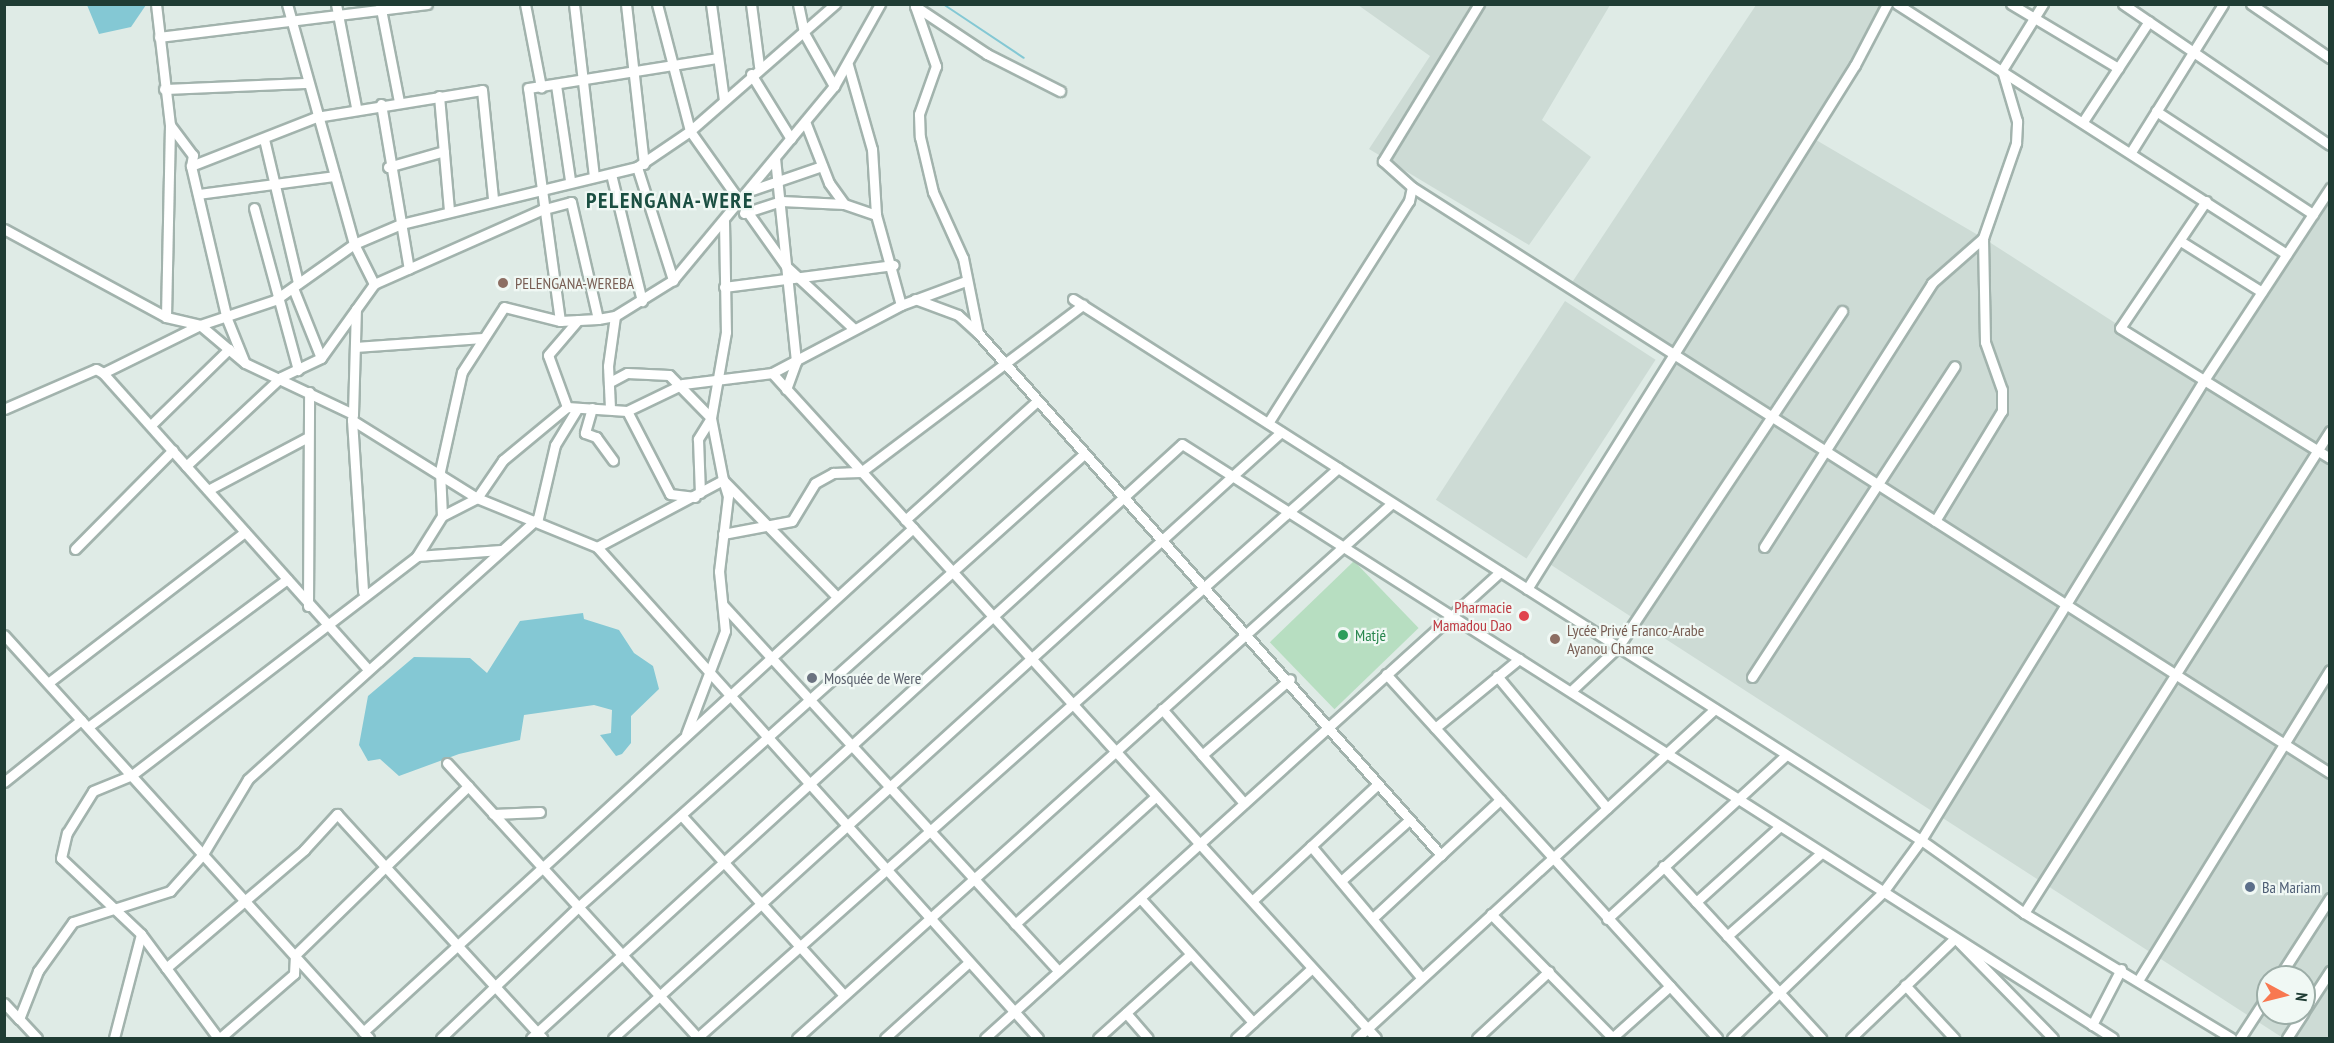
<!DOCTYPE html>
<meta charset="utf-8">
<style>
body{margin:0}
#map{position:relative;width:2334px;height:1043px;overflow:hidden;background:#dfebe6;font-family:"PT Sans Narrow",sans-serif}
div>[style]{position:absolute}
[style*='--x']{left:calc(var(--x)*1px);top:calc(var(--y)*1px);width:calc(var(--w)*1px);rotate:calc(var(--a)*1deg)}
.built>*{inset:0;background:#cddbd5;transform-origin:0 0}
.green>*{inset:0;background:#b7dec1;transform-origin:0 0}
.water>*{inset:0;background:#84c8d4}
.stream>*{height:2px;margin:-1px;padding:0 1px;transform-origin:1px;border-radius:1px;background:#84c8d4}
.roads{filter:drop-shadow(2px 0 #a2b3ad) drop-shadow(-2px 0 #a2b3ad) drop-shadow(0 2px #a2b3ad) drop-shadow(0 -2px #a2b3ad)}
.minor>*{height:9px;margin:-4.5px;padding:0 4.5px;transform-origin:4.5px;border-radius:4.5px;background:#fff}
.dots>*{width:16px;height:16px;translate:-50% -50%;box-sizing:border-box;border:3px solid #f0f8f4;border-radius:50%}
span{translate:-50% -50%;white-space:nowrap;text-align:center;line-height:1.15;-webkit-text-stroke:4.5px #f0f8f4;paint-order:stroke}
.education-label{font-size:16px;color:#785e54}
.left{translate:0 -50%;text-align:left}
.health-label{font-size:16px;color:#be3a42}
.right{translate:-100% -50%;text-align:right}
.leisure-label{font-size:16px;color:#27864d}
.worship-label{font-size:16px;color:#5b616d}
.service-label{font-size:16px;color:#4e5e75}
.district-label{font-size:22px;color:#1b4f42;font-weight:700;letter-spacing:1.5px}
.frame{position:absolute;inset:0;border:6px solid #1f3c34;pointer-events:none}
.north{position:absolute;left:2256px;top:965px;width:60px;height:60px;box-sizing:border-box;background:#f0f8f4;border:2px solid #9cada7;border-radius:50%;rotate:97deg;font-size:16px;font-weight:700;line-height:24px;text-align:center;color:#1f3c34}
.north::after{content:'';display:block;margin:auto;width:21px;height:27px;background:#f87850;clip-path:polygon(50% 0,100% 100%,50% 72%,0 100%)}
</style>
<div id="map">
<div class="built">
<div style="clip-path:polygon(1358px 5px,1610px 5px,1542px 120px,1591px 157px,1529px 245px,1369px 149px,1430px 56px)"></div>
<div style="clip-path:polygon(evenodd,1756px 5px,1887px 5px,1811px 137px,1983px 238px,2204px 380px,2329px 188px,2329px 1038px,2283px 1038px,1545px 561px,1674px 355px,1569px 287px,1756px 5px,2268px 977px,2304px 977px,2304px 1013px,2268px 1013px,2268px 977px)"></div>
<div style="left:1565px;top:301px;width:108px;height:237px;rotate:33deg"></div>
</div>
<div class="green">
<div style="left:1354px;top:561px;width:93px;height:117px;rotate:46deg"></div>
</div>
<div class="water">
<div style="clip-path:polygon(87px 5px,146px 5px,131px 27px,99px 34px)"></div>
<div style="clip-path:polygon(583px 613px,584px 619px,619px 630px,634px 653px,653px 666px,659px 689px,631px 716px,631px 743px,622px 754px,616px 756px,600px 735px,611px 733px,612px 710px,594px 705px,524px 715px,520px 740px,459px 754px,399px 776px,380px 759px,368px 761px,359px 745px,368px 696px,414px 657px,470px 658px,487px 673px,520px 621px)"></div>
</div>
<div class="stream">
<div style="--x:943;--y:4;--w:97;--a:33.7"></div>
</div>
<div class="roads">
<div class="minor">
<div style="--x:156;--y:4;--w:122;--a:83.4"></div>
<div style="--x:170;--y:125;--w:38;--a:53"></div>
<div style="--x:193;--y:155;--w:11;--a:100"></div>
<div style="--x:191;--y:166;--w:134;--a:-21.4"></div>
<div style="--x:316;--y:117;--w:168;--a:-9.2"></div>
<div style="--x:482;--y:90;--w:109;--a:84.2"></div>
<div style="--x:287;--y:4;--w:249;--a:74.4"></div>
<div style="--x:354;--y:244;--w:45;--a:63.4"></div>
<div style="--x:336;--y:4;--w:105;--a:79"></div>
<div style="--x:380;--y:4;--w:100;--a:79"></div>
<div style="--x:525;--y:4;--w:85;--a:79.1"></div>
<div style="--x:574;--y:4;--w:173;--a:83.4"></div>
<div style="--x:626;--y:4;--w:161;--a:83.6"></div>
<div style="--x:657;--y:4;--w:131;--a:75.4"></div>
<div style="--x:690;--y:131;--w:166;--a:54.6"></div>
<div style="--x:786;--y:266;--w:91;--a:42.8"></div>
<div style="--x:711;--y:4;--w:97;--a:82.3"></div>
<div style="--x:751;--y:4;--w:63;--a:82.6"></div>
<div style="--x:798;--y:4;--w:30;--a:78"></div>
<div style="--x:804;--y:33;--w:61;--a:60.5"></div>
<div style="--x:1897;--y:4;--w:463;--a:32.7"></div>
<div style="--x:2011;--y:4;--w:125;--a:30.9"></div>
<div style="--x:2123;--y:4;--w:250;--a:34.3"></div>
<div style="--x:2251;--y:4;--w:96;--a:34.4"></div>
<div style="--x:915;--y:6;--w:64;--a:70.7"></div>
<div style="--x:936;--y:66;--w:51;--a:109.5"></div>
<div style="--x:919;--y:114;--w:23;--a:88"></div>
<div style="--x:920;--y:137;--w:57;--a:76.7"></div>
<div style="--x:933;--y:192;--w:72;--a:65.6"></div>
<div style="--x:963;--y:258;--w:76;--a:78.7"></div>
<div style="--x:978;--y:333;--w:698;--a:48.43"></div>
<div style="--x:915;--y:6;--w:87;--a:33.7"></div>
<div style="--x:987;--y:54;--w:82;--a:26.9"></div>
<div style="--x:159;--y:37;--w:270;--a:-7"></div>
<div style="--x:848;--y:65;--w:87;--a:74.1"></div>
<div style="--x:872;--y:149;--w:66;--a:86.5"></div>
<div style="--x:876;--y:215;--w:93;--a:74.5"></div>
<div style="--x:751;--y:74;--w:76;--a:58.4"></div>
<div style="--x:556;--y:85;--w:96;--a:81.6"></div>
<div style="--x:164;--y:89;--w:142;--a:-2.4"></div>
<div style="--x:439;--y:96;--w:114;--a:85"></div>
<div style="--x:381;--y:104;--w:167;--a:80.4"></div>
<div style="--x:2156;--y:111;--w:188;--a:33.3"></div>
<div style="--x:2084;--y:120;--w:118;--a:-56.7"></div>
<div style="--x:806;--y:124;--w:63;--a:68.7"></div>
<div style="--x:829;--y:183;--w:26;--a:54"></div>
<div style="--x:264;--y:139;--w:148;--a:76.7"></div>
<div style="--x:2131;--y:152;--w:174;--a:-58.1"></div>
<div style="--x:775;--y:158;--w:205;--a:84.1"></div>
<div style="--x:796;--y:362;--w:29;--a:110"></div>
<div style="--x:191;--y:166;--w:157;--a:76.8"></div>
<div style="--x:227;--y:319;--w:45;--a:68"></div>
<div style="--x:388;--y:167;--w:58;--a:-15.9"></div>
<div style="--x:637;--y:167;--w:119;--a:72.3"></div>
<div style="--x:611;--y:174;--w:131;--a:76.3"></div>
<div style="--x:1412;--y:187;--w:1089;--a:32.55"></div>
<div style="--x:752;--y:190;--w:74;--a:-18.9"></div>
<div style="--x:198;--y:194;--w:138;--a:-7.5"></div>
<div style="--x:2206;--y:201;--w:153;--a:124.1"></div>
<div style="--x:2120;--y:328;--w:247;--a:31.8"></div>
<div style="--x:254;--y:208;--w:168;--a:74.8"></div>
<div style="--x:744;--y:213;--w:39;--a:-18"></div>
<div style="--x:781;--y:201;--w:63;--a:2.7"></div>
<div style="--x:844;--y:204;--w:34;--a:19"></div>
<div style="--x:724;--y:221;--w:111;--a:89"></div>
<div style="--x:726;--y:332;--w:87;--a:99.9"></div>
<div style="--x:711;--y:418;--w:63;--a:79"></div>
<div style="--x:723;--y:480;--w:163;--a:45.7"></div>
<div style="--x:4;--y:229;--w:184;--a:28.5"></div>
<div style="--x:166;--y:317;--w:35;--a:13"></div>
<div style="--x:200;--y:325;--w:59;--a:40.2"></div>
<div style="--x:245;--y:363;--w:119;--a:25.3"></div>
<div style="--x:353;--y:414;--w:6;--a:99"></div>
<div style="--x:352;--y:420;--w:147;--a:32"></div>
<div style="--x:477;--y:498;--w:130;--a:22.2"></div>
<div style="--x:597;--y:547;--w:660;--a:48.07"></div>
<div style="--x:2182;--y:242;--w:94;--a:32"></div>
<div style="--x:724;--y:287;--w:171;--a:-7.4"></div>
<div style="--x:293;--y:288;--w:75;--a:68.2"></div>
<div style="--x:915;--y:299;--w:46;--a:20.4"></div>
<div style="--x:958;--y:315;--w:27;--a:42"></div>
<div style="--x:1073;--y:299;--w:1006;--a:32.54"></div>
<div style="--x:1921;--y:840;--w:126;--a:35.3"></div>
<div style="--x:2024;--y:913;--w:242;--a:31.1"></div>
<div style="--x:166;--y:317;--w:192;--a:-88.8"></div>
<div style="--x:560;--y:321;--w:235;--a:-97.8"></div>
<div style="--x:528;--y:88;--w:191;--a:-9"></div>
<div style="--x:355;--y:347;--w:128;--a:-4"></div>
<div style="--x:103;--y:373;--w:397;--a:48.2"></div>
<div style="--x:772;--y:373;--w:898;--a:47.75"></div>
<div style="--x:610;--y:382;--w:19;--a:-28"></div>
<div style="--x:627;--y:373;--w:42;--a:2.7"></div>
<div style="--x:669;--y:375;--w:60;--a:45.7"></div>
<div style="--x:711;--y:418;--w:25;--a:122"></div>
<div style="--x:698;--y:439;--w:54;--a:87.9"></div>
<div style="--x:567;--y:407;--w:55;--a:-110.1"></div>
<div style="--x:548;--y:355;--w:46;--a:-49.4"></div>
<div style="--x:592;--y:408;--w:26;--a:106"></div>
<div style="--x:585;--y:433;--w:12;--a:20"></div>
<div style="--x:596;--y:437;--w:29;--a:54"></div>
<div style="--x:610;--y:408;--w:42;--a:-92.7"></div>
<div style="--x:608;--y:366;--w:50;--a:-82"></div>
<div style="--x:4;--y:409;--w:100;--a:-23.5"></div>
<div style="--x:96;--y:369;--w:8;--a:30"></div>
<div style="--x:103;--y:373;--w:108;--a:-26.3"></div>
<div style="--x:200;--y:325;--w:79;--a:-18.4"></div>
<div style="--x:275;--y:300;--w:97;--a:-35.3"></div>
<div style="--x:354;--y:244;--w:51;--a:-23.1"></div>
<div style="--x:401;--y:224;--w:243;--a:-13.6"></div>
<div style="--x:637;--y:167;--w:64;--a:-34.2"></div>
<div style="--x:690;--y:131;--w:193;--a:-41.2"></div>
<div style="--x:627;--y:411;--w:93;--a:62.6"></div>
<div style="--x:670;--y:494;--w:25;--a:7"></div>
<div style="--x:353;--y:414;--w:105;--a:-88.4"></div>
<div style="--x:352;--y:420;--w:172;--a:86.3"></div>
<div style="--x:1268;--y:423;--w:263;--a:-57.6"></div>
<div style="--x:1409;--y:201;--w:14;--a:-78"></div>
<div style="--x:1412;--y:187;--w:39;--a:-138"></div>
<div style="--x:1383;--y:161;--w:184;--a:-58.6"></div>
<div style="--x:151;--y:425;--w:109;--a:-44.3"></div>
<div style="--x:186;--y:466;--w:130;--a:-43.1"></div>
<div style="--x:281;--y:377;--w:44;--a:-25.4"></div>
<div style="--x:321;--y:358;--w:91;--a:-54.4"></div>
<div style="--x:374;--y:284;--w:183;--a:-23.9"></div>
<div style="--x:541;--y:210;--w:31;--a:-15"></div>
<div style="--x:571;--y:202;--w:120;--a:77"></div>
<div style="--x:208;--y:490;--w:113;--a:-27.9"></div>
<div style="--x:442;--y:516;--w:45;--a:-92.5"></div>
<div style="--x:440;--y:471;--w:101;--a:-77.5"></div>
<div style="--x:462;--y:372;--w:77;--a:-57.1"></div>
<div style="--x:504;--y:307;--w:58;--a:14"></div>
<div style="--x:560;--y:321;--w:38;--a:-3"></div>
<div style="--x:598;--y:319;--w:17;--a:-10"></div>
<div style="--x:615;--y:316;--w:68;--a:-31.8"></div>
<div style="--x:673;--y:280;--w:252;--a:-50.3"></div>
<div style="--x:834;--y:86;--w:94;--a:-60.7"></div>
<div style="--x:905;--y:520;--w:175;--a:-42"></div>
<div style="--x:1935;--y:521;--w:129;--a:-58.7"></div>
<div style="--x:2002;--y:411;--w:21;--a:-90"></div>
<div style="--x:2002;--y:390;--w:51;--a:-109.5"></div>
<div style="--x:1985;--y:342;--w:104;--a:-91.1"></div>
<div style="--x:1983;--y:238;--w:101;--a:-70.8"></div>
<div style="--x:2016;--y:143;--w:22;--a:-87"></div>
<div style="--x:2017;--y:121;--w:53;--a:-106.4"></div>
<div style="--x:2002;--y:70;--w:78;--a:-58.2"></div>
<div style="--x:723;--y:534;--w:70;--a:-10.7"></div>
<div style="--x:792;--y:521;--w:44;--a:-58.8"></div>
<div style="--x:815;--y:483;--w:21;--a:-29"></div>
<div style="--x:833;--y:473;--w:28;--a:-2"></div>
<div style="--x:861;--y:472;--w:278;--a:-37"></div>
<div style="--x:597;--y:547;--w:143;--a:-28"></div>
<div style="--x:723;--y:480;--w:17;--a:73"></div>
<div style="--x:728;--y:496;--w:76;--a:96.8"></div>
<div style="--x:719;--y:571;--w:60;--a:84.3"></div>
<div style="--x:725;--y:631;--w:110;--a:110.7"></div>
<div style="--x:1764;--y:547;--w:313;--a:-57.5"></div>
<div style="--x:1932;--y:283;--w:68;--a:-41.4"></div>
<div style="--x:75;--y:549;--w:139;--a:-45.3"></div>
<div style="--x:417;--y:556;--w:84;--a:-4.1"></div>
<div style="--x:1527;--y:589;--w:618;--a:-57.96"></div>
<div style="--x:1855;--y:65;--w:69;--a:-62.3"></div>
<div style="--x:308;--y:606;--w:214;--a:-89.7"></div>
<div style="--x:724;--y:606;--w:495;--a:47.5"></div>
<div style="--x:4;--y:635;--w:544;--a:47.83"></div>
<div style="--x:1386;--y:674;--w:492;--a:47.7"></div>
<div style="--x:1497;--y:676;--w:172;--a:50.2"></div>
<div style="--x:1752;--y:677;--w:371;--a:-56.9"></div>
<div style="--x:48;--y:683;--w:248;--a:-37.5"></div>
<div style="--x:1571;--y:691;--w:64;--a:-43.1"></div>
<div style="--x:1618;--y:647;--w:404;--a:-56.3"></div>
<div style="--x:1162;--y:709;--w:125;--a:48.9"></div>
<div style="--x:88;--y:727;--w:248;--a:-36.6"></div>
<div style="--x:1435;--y:728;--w:109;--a:-39.4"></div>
<div style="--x:1202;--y:755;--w:116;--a:-40.8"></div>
<div style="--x:447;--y:763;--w:372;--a:47.6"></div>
<div style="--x:4;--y:782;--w:99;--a:-38.8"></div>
<div style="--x:493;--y:814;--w:47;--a:-2.4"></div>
<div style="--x:682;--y:816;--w:241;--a:47.9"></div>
<div style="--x:1311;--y:846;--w:171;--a:50"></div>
<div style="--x:1663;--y:866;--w:234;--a:47.4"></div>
<div style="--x:1342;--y:880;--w:90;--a:-41.8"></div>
<div style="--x:1140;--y:898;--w:168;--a:47.7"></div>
<div style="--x:1252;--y:901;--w:171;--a:-42.9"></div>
<div style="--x:1696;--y:902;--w:113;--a:-42.1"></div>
<div style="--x:2024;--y:913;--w:571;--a:-57.59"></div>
<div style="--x:1491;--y:914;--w:174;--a:45.5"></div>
<div style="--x:1375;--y:916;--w:171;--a:-42.9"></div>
<div style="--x:1607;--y:919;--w:243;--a:-42.5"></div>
<div style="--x:1015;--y:924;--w:190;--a:-42.2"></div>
<div style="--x:1727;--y:936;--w:125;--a:-41.4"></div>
<div style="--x:166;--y:968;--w:182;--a:-40.5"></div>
<div style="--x:304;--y:850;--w:49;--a:-47.5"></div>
<div style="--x:337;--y:814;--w:304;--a:47.5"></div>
<div style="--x:2279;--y:977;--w:94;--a:-57.2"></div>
<div style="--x:2139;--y:979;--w:363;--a:-58.3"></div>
<div style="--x:1905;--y:985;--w:72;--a:47.2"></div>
<div style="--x:4;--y:1003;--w:22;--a:47"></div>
<div style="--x:2304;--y:1011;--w:48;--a:-57"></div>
<div style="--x:1126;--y:1013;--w:33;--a:49"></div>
<div style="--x:2092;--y:1025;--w:63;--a:-62.6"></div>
<div style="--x:363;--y:1032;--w:746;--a:-42.5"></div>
<div style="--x:37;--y:1038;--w:26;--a:-133"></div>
<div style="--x:19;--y:1019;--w:52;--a:-68.4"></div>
<div style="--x:38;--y:971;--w:60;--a:-54.5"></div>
<div style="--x:73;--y:922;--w:102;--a:-17.7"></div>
<div style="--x:170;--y:891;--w:50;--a:-48.3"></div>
<div style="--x:203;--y:854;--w:87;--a:-59"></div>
<div style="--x:248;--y:779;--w:390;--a:-42"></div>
<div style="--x:538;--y:518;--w:75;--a:-76.9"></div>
<div style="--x:555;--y:445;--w:42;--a:-58.6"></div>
<div style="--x:114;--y:1038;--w:107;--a:-75.4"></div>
<div style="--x:218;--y:1038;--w:129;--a:-126.5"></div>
<div style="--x:141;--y:934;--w:110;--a:-136.5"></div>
<div style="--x:61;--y:858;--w:26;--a:-77"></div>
<div style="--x:67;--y:833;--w:49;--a:-58.2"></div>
<div style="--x:93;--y:791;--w:42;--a:-22.3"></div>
<div style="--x:132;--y:775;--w:359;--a:-37.5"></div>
<div style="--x:417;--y:556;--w:47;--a:-58"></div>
<div style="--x:442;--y:516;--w:39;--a:-27"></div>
<div style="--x:477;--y:498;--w:46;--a:-55.6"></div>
<div style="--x:503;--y:460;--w:83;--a:-39.6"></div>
<div style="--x:567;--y:407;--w:60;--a:3.8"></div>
<div style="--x:627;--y:411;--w:62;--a:-25.7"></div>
<div style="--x:683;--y:384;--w:90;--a:-7"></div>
<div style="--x:772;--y:373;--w:146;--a:-27.8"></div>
<div style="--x:901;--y:305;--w:69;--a:-20.3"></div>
<div style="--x:220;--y:1038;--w:98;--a:-40.9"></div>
<div style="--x:294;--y:974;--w:19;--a:-87"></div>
<div style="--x:295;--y:955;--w:242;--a:-44.3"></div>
<div style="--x:441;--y:1038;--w:190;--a:-43.7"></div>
<div style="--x:578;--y:907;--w:679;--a:-41.84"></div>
<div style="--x:531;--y:1038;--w:881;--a:-42.38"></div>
<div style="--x:1182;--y:444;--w:1104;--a:32.54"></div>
<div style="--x:613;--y:1038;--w:902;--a:-42.21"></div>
<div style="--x:697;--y:1038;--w:858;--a:-41.64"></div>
<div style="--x:797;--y:1038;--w:800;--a:-41.96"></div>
<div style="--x:885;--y:1038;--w:113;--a:-42.1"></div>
<div style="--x:985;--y:1038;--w:695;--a:-42.14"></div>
<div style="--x:1098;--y:1038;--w:125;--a:-42.1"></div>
<div style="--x:1236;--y:1038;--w:103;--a:-42.6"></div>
<div style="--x:1357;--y:1038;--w:486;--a:-42.6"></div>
<div style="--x:1477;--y:1038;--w:98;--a:-42.9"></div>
<div style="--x:1612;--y:1038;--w:78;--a:-41.9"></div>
<div style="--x:1732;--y:1038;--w:210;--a:-44"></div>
<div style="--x:1883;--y:892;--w:64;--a:-53.8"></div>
<div style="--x:1921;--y:840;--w:540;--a:-58.4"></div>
<div style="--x:2204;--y:380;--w:230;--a:-56.7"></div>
<div style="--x:1851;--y:1038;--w:144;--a:-43.9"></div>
<div style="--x:1955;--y:938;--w:140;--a:45.6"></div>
<div style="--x:2240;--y:1038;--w:51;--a:-56.9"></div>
<div style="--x:2287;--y:1038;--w:30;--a:-57"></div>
</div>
</div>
<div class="dots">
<div style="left:503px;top:283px;background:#8d6e63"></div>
<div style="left:1524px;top:616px;background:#e0444e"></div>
<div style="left:1343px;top:635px;background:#2e9e5b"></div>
<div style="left:1555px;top:639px;background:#8d6e63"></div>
<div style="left:812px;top:678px;background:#6b7280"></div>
<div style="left:2250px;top:887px;background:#5c6f8a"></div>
</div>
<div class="education-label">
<span class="left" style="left:515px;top:283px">PELENGANA-WEREBA</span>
<span class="left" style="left:1567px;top:639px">Lycée Privé Franco-Arabe<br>Ayanou Chamce</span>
</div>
<div class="health-label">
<span class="right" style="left:1512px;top:616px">Pharmacie<br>Mamadou Dao</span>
</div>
<div class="leisure-label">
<span class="left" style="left:1355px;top:635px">Matjé</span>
</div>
<div class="worship-label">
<span class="left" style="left:824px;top:678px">Mosquée de Were</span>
</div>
<div class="service-label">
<span class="left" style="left:2262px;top:887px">Ba Mariam</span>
</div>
<div class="district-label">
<span style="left:670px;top:201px">PELENGANA-WERE</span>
</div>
<div class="frame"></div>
<div class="north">N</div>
</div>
